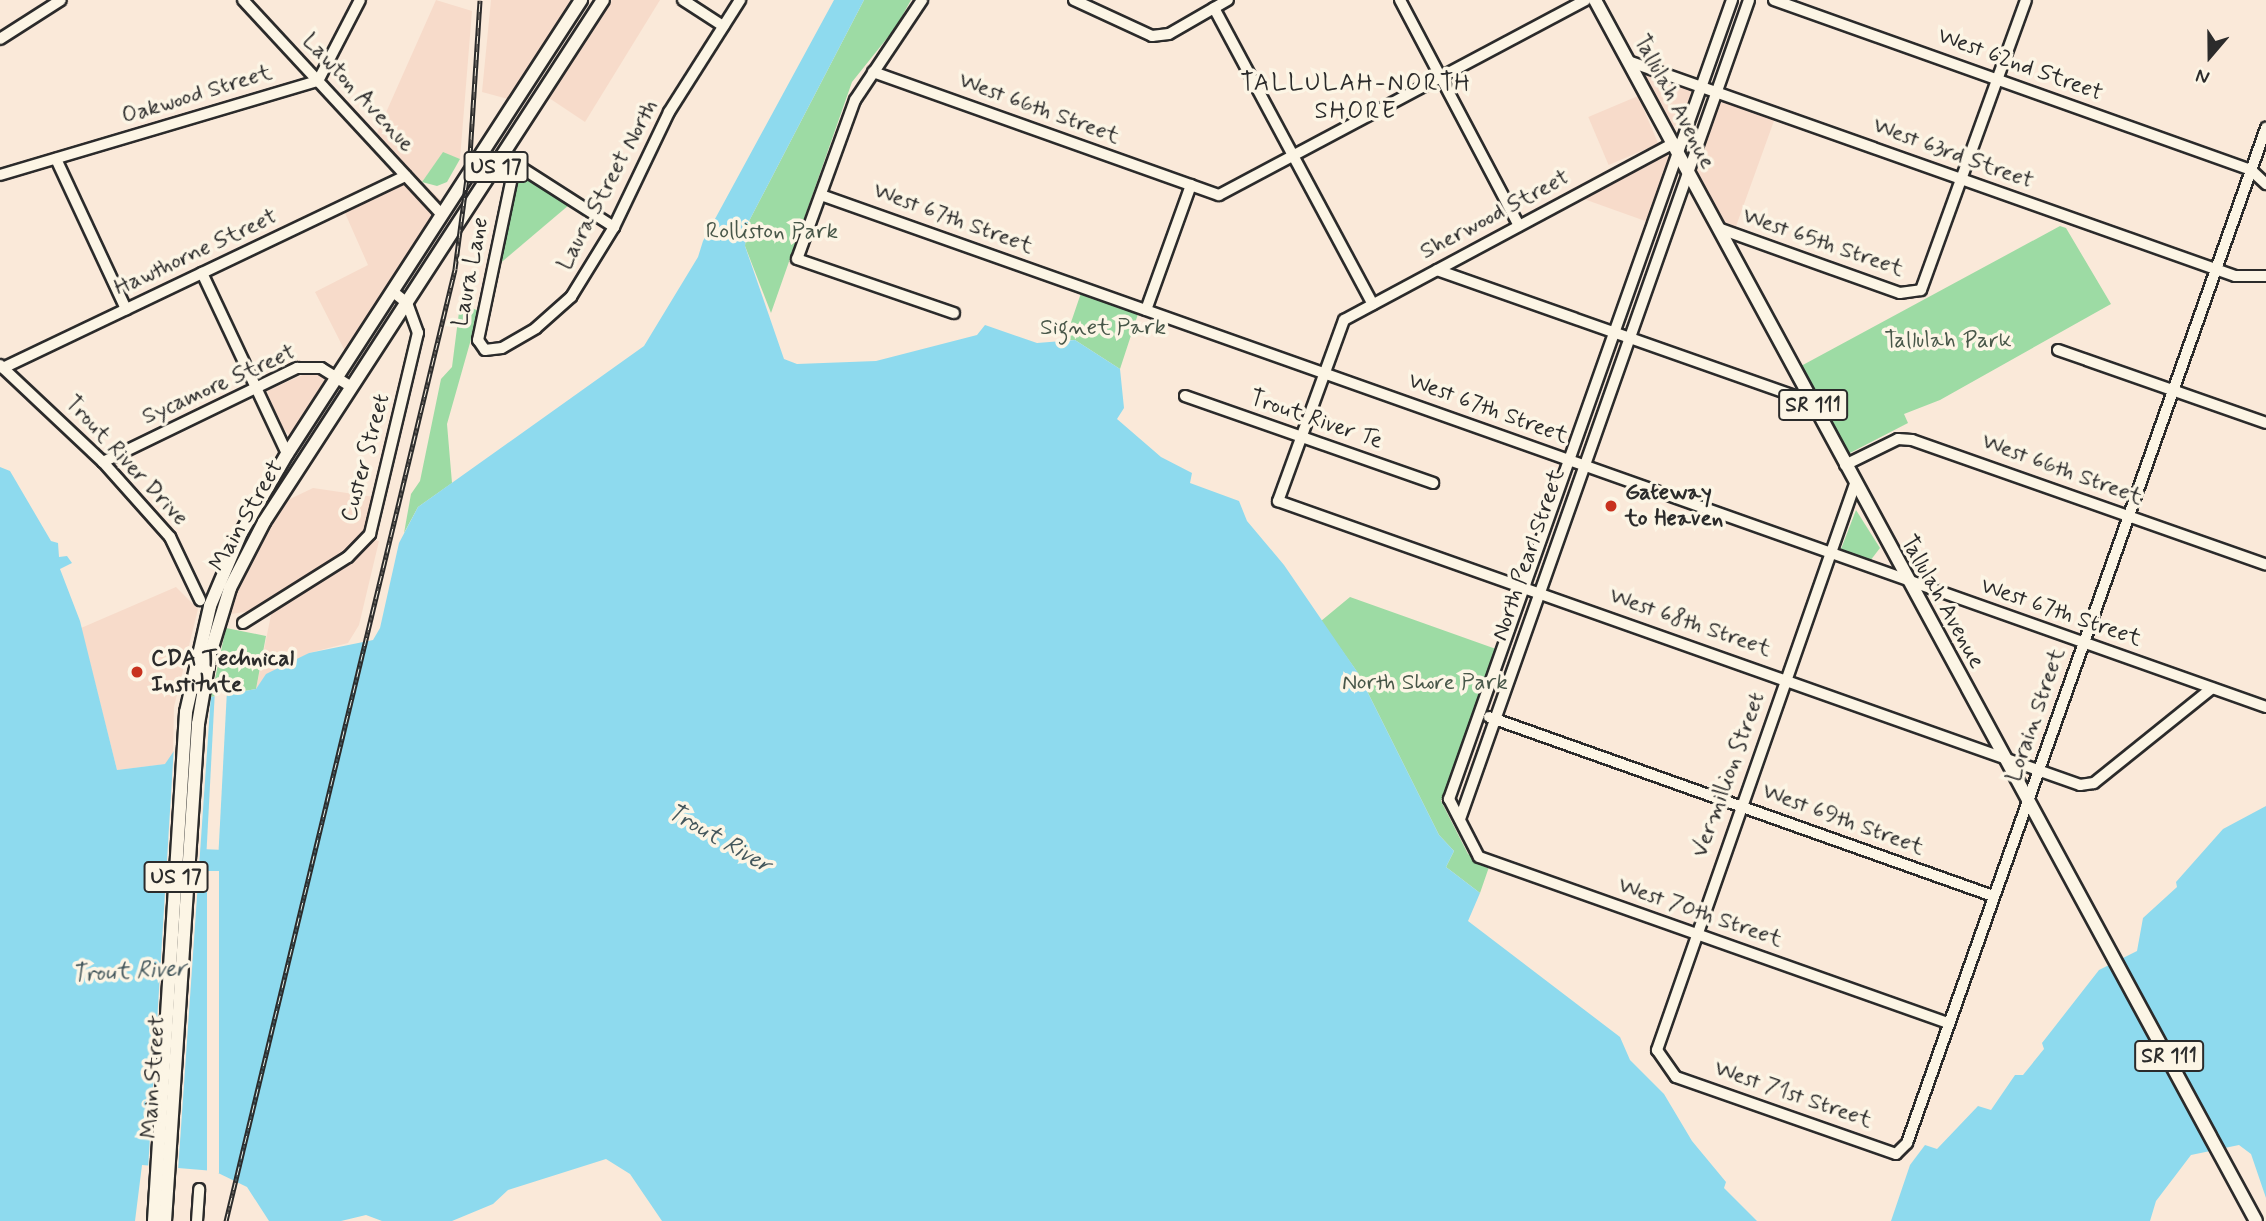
<!DOCTYPE html>
<style>
body{margin:0}
#map{position:relative;width:2266px;height:1221px;overflow:hidden;background:#fae9d9;font-family:Mynerve,sans-serif}
div>[style]{position:absolute}
[style*='--x']{left:calc(var(--x)*1px);top:calc(var(--y)*1px);width:calc(var(--w)*1px);rotate:calc(var(--a)*1deg)}
.built>*{inset:0;background:#f7dbca;transform-origin:0 0}
.green>*{inset:0;background:#9ddba4}
.water>*{inset:0;background:#8edaee}
.pier>*{inset:0;background:#fae9d9;transform-origin:0 0}
.roads{filter:drop-shadow(2px 0 #2b2b2b) drop-shadow(-2px 0 #2b2b2b) drop-shadow(0 2px #2b2b2b) drop-shadow(0 -2px #2b2b2b)}
.minor>*{height:10px;margin:-5px;padding:0 5px;transform-origin:5px;border-radius:5px;background:#fcf5e5}
.major>*{height:12px;margin:-6px;padding:0 6px;transform-origin:6px;border-radius:6px;background:#fcf5e5}
.rail>*{height:5px;margin-top:-2.5px;transform-origin:0;background:repeating-linear-gradient(90deg,#fcf5e5 0 8px,#2b2b2b 0 16px);box-sizing:border-box;border-block:2px solid #2b2b2b}
.dots>*{width:19px;height:19px;translate:-50% -50%;box-sizing:border-box;border:4px solid #fcf5e5;border-radius:50%}
span{translate:-50% -50%;white-space:nowrap;text-align:center;line-height:1.15;-webkit-text-stroke:7px #fcf5e5;paint-order:stroke}
.shield-label span{padding:2px 5px;background:#fcf5e5;border:2px solid;border-radius:5px;-webkit-text-stroke-width:0}
.shield-label{font-size:21px;color:#2b2b2b;font-weight:700}
.street-label{font-size:23px;color:#2b2b2b}
.park-label{font-size:23px;color:#485749}
.poi-label{font-size:23px;color:#2b2b2b;font-weight:700}
.left{translate:0 -50%;text-align:left}
.neighbourhood-label{font-size:24px;color:#2b2b2b;letter-spacing:2px}
.water-label{font-size:24px;color:#44575c;font-style:italic}
.north{position:absolute;left:2175px;top:21px;width:70px;height:70px;-webkit-text-stroke:5px #fcf5e5;paint-order:stroke;rotate:200deg;font-size:19px;font-weight:700;line-height:28px;text-align:center;color:#2b2b2b}
.north::after{content:'';display:block;margin:auto;width:24px;height:32px;background:#2b2b2b;clip-path:polygon(50% 0,100% 100%,50% 72%,0 100%)}
</style>
<div id="map">
<div class="built">
<div style="clip-path:polygon(436px 0,472px 11px,460px 159px,443px 153px,422px 182px,443px 202px,345px 351px,315px 292px,368px 265px,345px 213px,403px 185px,410px 173px,376px 135px)"></div>
<div style="clip-path:polygon(491px 0,573px 0,508px 99px,482px 92px)"></div>
<div style="clip-path:polygon(612px 0,660px 0,585px 122px,549px 98px)"></div>
<div style="clip-path:polygon(1633px 58px,1698px 81px,1680px 128px,1673px 127px)"></div>
<div style="left:1638px;top:96px;width:52px;height:54px;rotate:67deg"></div>
<div style="clip-path:polygon(1721px 99px,1775px 118px,1735px 229px,1726px 227px,1697px 170px)"></div>
<div style="clip-path:polygon(1667px 154px,1671px 160px,1648px 222px,1581px 198px)"></div>
<div style="clip-path:polygon(309px 372px,329px 376px,290px 437px,277px 419px,267px 391px)"></div>
<div style="clip-path:polygon(313px 488px,374px 497px,366px 533px,348px 551px,252px 611px,231px 614px,244px 570px,288px 500px)"></div>
<div style="clip-path:polygon(374px 540px,379px 541px,359px 625px,348px 643px,309px 653px,256px 689px,272px 610px,360px 555px)"></div>
<div style="clip-path:polygon(176px 587px,198px 609px,174px 707px,173px 754px,166px 764px,117px 770px,81px 628px)"></div>
</div>
<div class="green">
<div style="clip-path:polygon(864px 0,911px 0,896px 27px,852px 82px,771px 313px,745px 246px,747px 225px)"></div>
<div style="clip-path:polygon(443px 152px,460px 159px,447px 182px,437px 186px,422px 182px)"></div>
<div style="clip-path:polygon(520px 175px,569px 205px,497px 266px,514px 181px)"></div>
<div style="clip-path:polygon(2060px 226px,2066px 228px,2111px 304px,1940px 400px,1904px 414px,1908px 423px,1848px 454px,1801px 366px)"></div>
<div style="clip-path:polygon(1081px 293px,1138px 314px,1120px 369px,1075px 340px,1065px 340px)"></div>
<div style="clip-path:polygon(465px 305px,479px 311px,447px 424px,452px 483px,418px 507px,404px 533px,411px 494px,420px 481px,441px 379px,452px 367px,459px 312px)"></div>
<div style="clip-path:polygon(1856px 510px,1880px 548px,1870px 561px,1841px 549px)"></div>
<div style="clip-path:polygon(1350px 597px,1496px 649px,1441px 801px,1468px 854px,1489px 867px,1480px 893px,1446px 867px,1454px 851px,1439px 835px,1358px 673px,1321px 621px)"></div>
<div style="clip-path:polygon(226px 628px,266px 636px,256px 689px,211px 697px)"></div>
</div>
<div class="water">
<div style="clip-path:polygon(834px 0,864px 0,747px 225px,745px 246px,784px 359px,797px 364px,876px 361px,977px 335px,985px 325px,1037px 343px,1075px 340px,1120px 369px,1124px 408px,1117px 419px,1161px 457px,1192px 473px,1190px 483px,1239px 501px,1247px 521px,1284px 565px,1358px 673px,1439px 835px,1454px 851px,1446px 867px,1480px 893px,1468px 921px,1620px 1037px,1630px 1060px,1664px 1094px,1692px 1141px,1726px 1182px,1724px 1188px,1757px 1221px,662px 1221px,630px 1174px,606px 1159px,508px 1190px,493px 1204px,452px 1221px,382px 1221px,366px 1215px,341px 1221px,269px 1221px,247px 1187px,214px 1171px,142px 1165px,135px 1221px,0 1221px,0 467px,10px 471px,51px 541px,58px 543px,59px 557px,67px 556px,72px 563px,60px 569px,80px 621px,117px 770px,165px 764px,211px 697px,256px 689px,266px 674px,309px 653px,373px 640px,380px 628px,399px 543px,418px 507px,644px 346px,698px 257px,703px 241px)"></div>
<div style="clip-path:polygon(2266px 806px,2266px 1198px,2251px 1154px,2239px 1145px,2191px 1155px,2156px 1201px,2150px 1221px,1891px 1221px,1910px 1165px,1925px 1145px,1937px 1149px,1978px 1106px,1991px 1110px,2015px 1075px,2023px 1075px,2044px 1049px,2042px 1043px,2099px 970px,2137px 951px,2143px 918px,2177px 887px,2176px 882px,2223px 829px)"></div>
</div>
<div class="pier">
<div style="left:227px;top:690px;width:160px;height:12px;rotate:93deg"></div>
<div style="clip-path:polygon(211px 694px,178px 1171px,148px 1169px,174px 746px)"></div>
<div style="left:207px;top:871px;width:12px;height:302px"></div>
</div>
<div class="roads">
<div class="minor">
<div style="--x:243;--y:0;--w:293;--a:47.2"></div>
<div style="--x:683;--y:0;--w:48;--a:33"></div>
<div style="--x:922;--y:0;--w:120;--a:123.8"></div>
<div style="--x:855;--y:100;--w:169;--a:110"></div>
<div style="--x:797;--y:259;--w:166;--a:19"></div>
<div style="--x:1074;--y:0;--w:86;--a:24.8"></div>
<div style="--x:1152;--y:36;--w:17;--a:-7"></div>
<div style="--x:1169;--y:34;--w:68;--a:-30"></div>
<div style="--x:1400;--y:0;--w:255;--a:62.2"></div>
<div style="--x:1732;--y:0;--w:848;--a:109.5"></div>
<div style="--x:1449;--y:799;--w:65;--a:62.7"></div>
<div style="--x:1479;--y:857;--w:498;--a:19.5"></div>
<div style="--x:1774;--y:0;--w:506;--a:19.62"></div>
<div style="--x:2251;--y:170;--w:21;--a:43"></div>
<div style="--x:1214;--y:8;--w:336;--a:61.8"></div>
<div style="--x:0;--y:39;--w:72;--a:-32.6"></div>
<div style="--x:1628;--y:61;--w:644;--a:19.5"></div>
<div style="--x:2235;--y:276;--w:31;--a:0"></div>
<div style="--x:873;--y:72;--w:367;--a:19.6"></div>
<div style="--x:1219;--y:195;--w:415;--a:-28"></div>
<div style="--x:1674;--y:143;--w:374;--a:151.8"></div>
<div style="--x:1344;--y:320;--w:193;--a:110"></div>
<div style="--x:1278;--y:501;--w:851;--a:19.5"></div>
<div style="--x:2080;--y:785;--w:14;--a:-8"></div>
<div style="--x:2094;--y:783;--w:151;--a:-38.8"></div>
<div style="--x:503;--y:156;--w:132;--a:32.6"></div>
<div style="--x:56;--y:159;--w:166;--a:65"></div>
<div style="--x:515;--y:163;--w:181;--a:101.8"></div>
<div style="--x:478;--y:340;--w:12;--a:55"></div>
<div style="--x:485;--y:350;--w:17;--a:-7"></div>
<div style="--x:502;--y:348;--w:39;--a:-30"></div>
<div style="--x:536;--y:328;--w:47;--a:-41.5"></div>
<div style="--x:571;--y:297;--w:82;--a:-58.4"></div>
<div style="--x:614;--y:227;--w:127;--a:-64.4"></div>
<div style="--x:669;--y:112;--w:133;--a:-57.6"></div>
<div style="--x:0;--y:175;--w:332;--a:-16.5"></div>
<div style="--x:318;--y:81;--w:91;--a:-62.6"></div>
<div style="--x:821;--y:195;--w:1533;--a:19.51"></div>
<div style="--x:1718;--y:228;--w:193;--a:19.7"></div>
<div style="--x:1900;--y:293;--w:21;--a:-8"></div>
<div style="--x:1921;--y:290;--w:308;--a:-70.1"></div>
<div style="--x:1437;--y:270;--w:398;--a:19.4"></div>
<div style="--x:202;--y:273;--w:200;--a:64.8"></div>
<div style="--x:1146;--y:310;--w:133;--a:-70.2"></div>
<div style="--x:2058;--y:350;--w:220;--a:19.3"></div>
<div style="--x:0;--y:365;--w:141;--a:43.3"></div>
<div style="--x:103;--y:462;--w:101;--a:48.2"></div>
<div style="--x:170;--y:537;--w:70;--a:64.5"></div>
<div style="--x:3;--y:368;--w:446;--a:-25.5"></div>
<div style="--x:1185;--y:396;--w:263;--a:19.3"></div>
<div style="--x:103;--y:462;--w:216;--a:-25.9"></div>
<div style="--x:297;--y:368;--w:24;--a:0"></div>
<div style="--x:321;--y:368;--w:36;--a:32"></div>
<div style="--x:1845;--y:465;--w:59;--a:-26.1"></div>
<div style="--x:1898;--y:439;--w:14;--a:4"></div>
<div style="--x:1912;--y:440;--w:375;--a:19.4"></div>
<div style="--x:1855;--y:484;--w:600;--a:109.28"></div>
<div style="--x:1657;--y:1050;--w:33;--a:55"></div>
<div style="--x:1676;--y:1077;--w:233;--a:19.3"></div>
<div style="--x:1896;--y:1154;--w:16;--a:-45"></div>
<div style="--x:1907;--y:1143;--w:1077;--a:-70.52"></div>
<div style="--x:243;--y:623;--w:124;--a:-32.2"></div>
<div style="--x:348;--y:557;--w:32;--a:-46"></div>
<div style="--x:370;--y:534;--w:207;--a:-76.6"></div>
<div style="--x:418;--y:333;--w:32;--a:-110"></div>
<div style="--x:407;--y:303;--w:19;--a:-141"></div>
<div style="--x:1489;--y:717;--w:535;--a:19.55"></div>
<div style="--x:1460;--y:819;--w:868;--a:-70.56"></div>
<div style="--x:197;--y:1221;--w:32;--a:-86"></div>
</div>
<div class="major">
<div style="--x:1595;--y:0;--w:1388;--a:61.57"></div>
<div style="--x:154;--y:1221;--w:510;--a:-86.4"></div>
<div style="--x:186;--y:712;--w:109;--a:-77.2"></div>
<div style="--x:210;--y:606;--w:79;--a:-67"></div>
<div style="--x:241;--y:533;--w:91;--a:-59.8"></div>
<div style="--x:287;--y:454;--w:541;--a:-57.07"></div>
<div style="--x:165;--y:1221;--w:498;--a:-86.2"></div>
<div style="--x:198;--y:724;--w:71;--a:-80.3"></div>
<div style="--x:210;--y:654;--w:69;--a:-73.1"></div>
<div style="--x:230;--y:588;--w:74;--a:-62.7"></div>
<div style="--x:264;--y:522;--w:622;--a:-57"></div>
</div>
</div>
<div class="rail">
<div style="--x:226;--y:1221;--w:979;--a:-76.47"></div>
<div style="--x:455;--y:269;--w:115;--a:-82.5"></div>
<div style="--x:470;--y:155;--w:155;--a:-86.3"></div>
</div>
<div class="dots">
<div style="left:1611px;top:506px;background:#c8321e"></div>
<div style="left:137px;top:672px;background:#c8321e"></div>
</div>
<div class="shield-label">
<span style="left:496px;top:167px">US 17</span>
<span style="left:1813px;top:405px">SR 111</span>
<span style="left:176px;top:877px">US 17</span>
<span style="left:2169px;top:1056px">SR 111</span>
</div>
<div class="street-label">
<span style="left:2020px;top:65px;rotate:20deg">West 62nd Street</span>
<span style="left:358px;top:93px;rotate:47deg">Lawton Avenue</span>
<span style="left:197px;top:95px;rotate:-17deg">Oakwood Street</span>
<span style="left:1674px;top:102px;rotate:62deg">Tallulah Avenue</span>
<span style="left:1039px;top:109px;rotate:20deg">West 66th Street</span>
<span style="left:1953px;top:154px;rotate:20deg">West 63rd Street</span>
<span style="left:608px;top:185px;rotate:-62deg">Laura Street North</span>
<span style="left:1495px;top:215px;rotate:-28deg">Sherwood Street</span>
<span style="left:953px;top:219px;rotate:20deg">West 67th Street</span>
<span style="left:1823px;top:243px;rotate:19deg">West 65th Street</span>
<span style="left:196px;top:253px;rotate:-25deg">Hawthorne Street</span>
<span style="left:471px;top:272px;rotate:-79deg">Laura Lane</span>
<span style="left:219px;top:385px;rotate:-24deg">Sycamore Street</span>
<span style="left:1488px;top:409px;rotate:20deg">West 67th Street</span>
<span style="left:1316px;top:420px;rotate:19deg">Trout River Te</span>
<span style="left:366px;top:458px;rotate:-75deg">Custer Street</span>
<span style="left:126px;top:461px;rotate:47deg">Trout River Drive</span>
<span style="left:2062px;top:470px;rotate:20deg">West 66th Street</span>
<span style="left:247px;top:516px;rotate:-60deg">Main Street</span>
<span style="left:1529px;top:555px;rotate:-71deg">North Pearl Street</span>
<span style="left:1942px;top:602px;rotate:61deg">Tallulah Avenue</span>
<span style="left:2061px;top:613px;rotate:19deg">West 67th Street</span>
<span style="left:1690px;top:623px;rotate:19deg">West 68th Street</span>
<span style="left:2036px;top:715px;rotate:-71deg">Lorain Street</span>
<span style="left:1729px;top:775px;rotate:-70deg">Vermillion Street</span>
<span style="left:1843px;top:820px;rotate:20deg">West 69th Street</span>
<span style="left:1700px;top:913px;rotate:19deg">West 70th Street</span>
<span style="left:154px;top:1077px;rotate:-86deg">Main Street</span>
<span style="left:1793px;top:1095px;rotate:19deg">West 71st Street</span>
</div>
<div class="park-label">
<span style="left:772px;top:232px">Rolliston Park</span>
<span style="left:1103px;top:328px">Signet Park</span>
<span style="left:1948px;top:341px">Tallulah Park</span>
<span style="left:1425px;top:683px">North Shore Park</span>
</div>
<div class="poi-label">
<span class="left" style="left:1625px;top:506px">Gateway<br>to Heaven</span>
<span class="left" style="left:151px;top:672px">CDA Technical<br>Institute</span>
</div>
<div class="neighbourhood-label">
<span style="left:1356px;top:98px">TALLULAH-NORTH<br>SHORE</span>
</div>
<div class="water-label">
<span style="left:719px;top:839px;rotate:30deg">Trout River</span>
<span style="left:129px;top:972px;rotate:-3deg">Trout River</span>
</div>
<div class="north">N</div>
</div>
